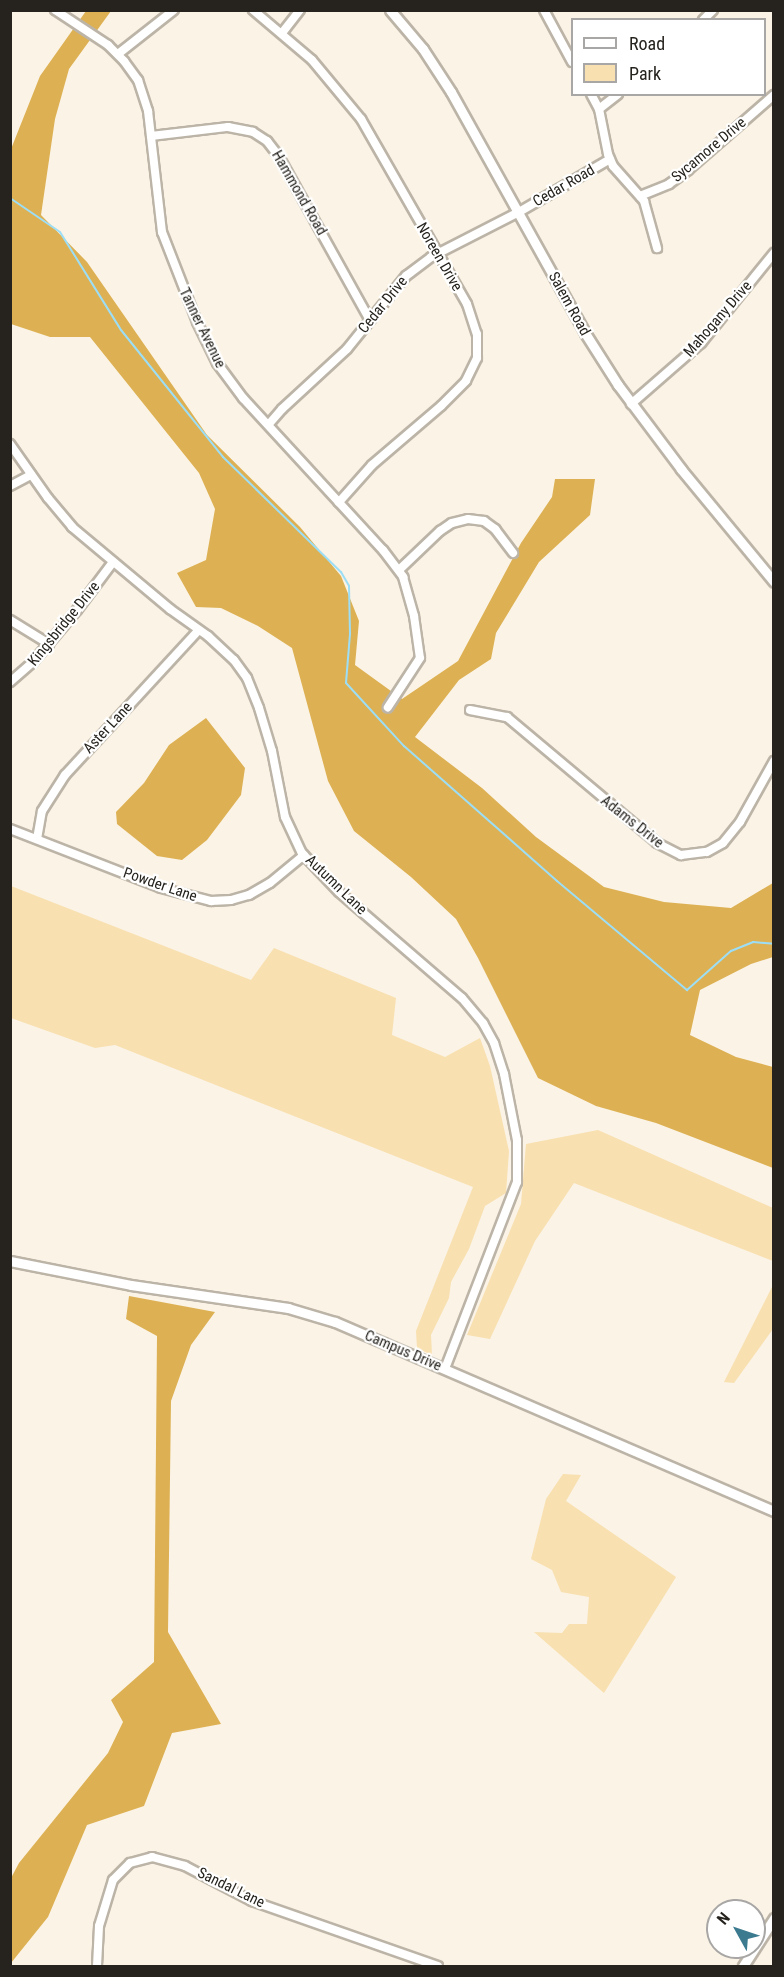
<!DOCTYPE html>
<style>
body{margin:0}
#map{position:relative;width:784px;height:1977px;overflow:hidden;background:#fbf3e5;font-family:"Roboto Condensed",sans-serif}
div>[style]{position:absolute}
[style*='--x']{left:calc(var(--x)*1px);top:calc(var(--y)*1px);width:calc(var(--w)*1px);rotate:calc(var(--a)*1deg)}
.green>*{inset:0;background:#f8e0b0}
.forest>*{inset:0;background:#ddb153}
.stream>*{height:2px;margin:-1px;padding:0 1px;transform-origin:1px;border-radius:1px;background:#9ddef7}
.roads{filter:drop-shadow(2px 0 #bcb4a7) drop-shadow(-2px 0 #bcb4a7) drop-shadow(0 2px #bcb4a7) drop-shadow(0 -2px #bcb4a7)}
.minor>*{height:8px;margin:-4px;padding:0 4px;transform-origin:4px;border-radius:4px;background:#fff}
.tertiary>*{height:9px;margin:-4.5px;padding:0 4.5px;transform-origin:4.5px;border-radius:4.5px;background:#fff}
span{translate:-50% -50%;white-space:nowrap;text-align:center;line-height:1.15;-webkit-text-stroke:4.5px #fff;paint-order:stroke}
.street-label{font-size:15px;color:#26231e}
.frame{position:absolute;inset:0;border:12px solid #26231e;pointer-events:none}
.legend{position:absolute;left:571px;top:18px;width:195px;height:78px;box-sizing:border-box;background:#fff;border:2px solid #a8a7a5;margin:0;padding:8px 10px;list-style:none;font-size:18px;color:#26231e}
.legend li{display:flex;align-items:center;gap:12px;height:30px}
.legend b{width:30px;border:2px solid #a8a7a5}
.north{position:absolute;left:706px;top:1899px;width:60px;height:60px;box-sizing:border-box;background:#fff;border:2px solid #a8a7a5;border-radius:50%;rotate:310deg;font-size:16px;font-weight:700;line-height:24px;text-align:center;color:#26231e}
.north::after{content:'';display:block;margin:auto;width:21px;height:27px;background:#3c7a90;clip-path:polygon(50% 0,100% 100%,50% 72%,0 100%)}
</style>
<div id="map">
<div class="green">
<div style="clip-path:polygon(11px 886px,251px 980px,274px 948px,396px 998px,392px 1035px,445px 1057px,480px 1038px,490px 1066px,509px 1151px,506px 1193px,485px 1206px,469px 1249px,451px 1282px,449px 1298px,431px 1335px,432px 1355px,417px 1348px,416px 1331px,473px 1187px,115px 1045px,95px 1048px,11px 1018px)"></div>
<div style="clip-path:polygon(598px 1130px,773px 1208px,773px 1261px,574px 1183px,535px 1241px,490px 1339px,467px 1335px,521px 1204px,526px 1144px)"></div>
<div style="clip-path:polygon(773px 1285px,773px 1329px,734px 1383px,724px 1382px)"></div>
<div style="clip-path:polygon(563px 1474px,581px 1475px,566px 1501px,676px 1577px,604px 1693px,534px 1632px,562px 1633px,569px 1624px,587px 1624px,589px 1597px,561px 1592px,552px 1570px,531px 1559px,546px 1499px)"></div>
</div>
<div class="forest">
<div style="clip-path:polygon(86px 11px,111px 11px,69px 69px,55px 119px,41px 215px,87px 262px,207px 435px,300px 527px,341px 576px,359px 621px,355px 665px,402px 699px,458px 661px,521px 543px,552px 497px,555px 479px,595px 479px,590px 515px,539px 562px,496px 633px,491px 659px,459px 680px,415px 737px,482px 788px,536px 837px,604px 887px,664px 902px,731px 908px,773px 883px,773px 957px,751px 964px,700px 990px,690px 1035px,736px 1057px,773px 1067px,773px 1168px,656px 1123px,596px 1106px,538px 1078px,478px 958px,456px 919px,411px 877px,354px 831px,328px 781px,292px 648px,258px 626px,221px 608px,196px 607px,177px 573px,206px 560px,215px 509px,199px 473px,90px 337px,50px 337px,11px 324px,11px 149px,40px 76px)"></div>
<div style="clip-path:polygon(206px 718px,245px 768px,241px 795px,207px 840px,182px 860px,157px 856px,117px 824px,116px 812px,144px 783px,169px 745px)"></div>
<div style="clip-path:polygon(129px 1296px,215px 1312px,191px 1345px,171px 1401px,168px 1632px,221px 1724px,172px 1733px,144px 1806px,87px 1825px,48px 1917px,11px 1963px,11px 1878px,19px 1863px,108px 1753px,123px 1722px,111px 1700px,154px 1662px,157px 1336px,126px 1319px)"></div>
</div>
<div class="stream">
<div style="--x:10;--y:198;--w:60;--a:34.2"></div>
<div style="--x:60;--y:232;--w:115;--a:58.1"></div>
<div style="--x:121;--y:330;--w:163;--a:51.2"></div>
<div style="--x:223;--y:457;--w:165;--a:44.3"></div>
<div style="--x:341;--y:572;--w:16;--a:60"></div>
<div style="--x:349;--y:586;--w:48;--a:88.8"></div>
<div style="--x:350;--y:634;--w:49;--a:94.7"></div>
<div style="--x:346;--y:683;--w:86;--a:47.4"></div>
<div style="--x:404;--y:746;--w:204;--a:41.4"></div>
<div style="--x:557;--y:881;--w:170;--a:40"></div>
<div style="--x:687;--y:990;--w:59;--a:-41.6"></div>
<div style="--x:731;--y:951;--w:24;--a:-22"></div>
<div style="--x:753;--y:942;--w:21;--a:5"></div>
</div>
<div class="roads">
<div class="minor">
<div style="--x:55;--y:10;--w:64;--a:33.4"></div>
<div style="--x:108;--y:45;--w:23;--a:45"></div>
<div style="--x:124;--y:61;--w:24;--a:54"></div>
<div style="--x:138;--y:80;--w:33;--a:72"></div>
<div style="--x:148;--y:111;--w:122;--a:83.4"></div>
<div style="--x:162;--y:232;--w:97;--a:68.7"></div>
<div style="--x:197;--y:322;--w:46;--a:64"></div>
<div style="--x:217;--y:363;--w:44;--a:53.4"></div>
<div style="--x:243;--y:398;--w:207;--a:47.4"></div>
<div style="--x:383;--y:550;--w:34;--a:53"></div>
<div style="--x:403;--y:577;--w:41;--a:74.2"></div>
<div style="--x:414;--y:616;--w:42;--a:81.9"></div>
<div style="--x:420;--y:658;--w:59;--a:123.1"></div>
<div style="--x:253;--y:10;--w:77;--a:40.3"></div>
<div style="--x:312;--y:60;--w:77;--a:50.3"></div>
<div style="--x:361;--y:119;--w:213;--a:60.2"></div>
<div style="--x:467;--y:304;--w:32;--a:72"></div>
<div style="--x:477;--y:334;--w:24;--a:90"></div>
<div style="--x:477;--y:358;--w:25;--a:116"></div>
<div style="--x:466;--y:381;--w:35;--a:135"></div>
<div style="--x:441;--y:406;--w:91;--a:139.5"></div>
<div style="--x:372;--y:465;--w:50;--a:131.7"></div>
<div style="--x:544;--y:10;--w:59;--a:61.7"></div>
<div style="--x:703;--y:20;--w:14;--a:-45"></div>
<div style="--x:282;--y:33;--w:29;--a:-52"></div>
<div style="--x:118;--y:54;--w:71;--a:-38.2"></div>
<div style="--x:591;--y:94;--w:17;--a:62"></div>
<div style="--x:599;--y:109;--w:46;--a:78.7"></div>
<div style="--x:608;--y:154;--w:13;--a:67"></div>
<div style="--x:613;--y:166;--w:47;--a:48.5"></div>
<div style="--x:644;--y:201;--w:49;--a:74.5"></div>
<div style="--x:599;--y:109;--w:24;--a:-38"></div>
<div style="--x:151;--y:136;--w:78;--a:-6.7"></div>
<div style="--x:228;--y:127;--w:25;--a:11"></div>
<div style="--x:253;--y:132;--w:17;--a:33"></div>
<div style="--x:267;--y:141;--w:18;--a:52"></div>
<div style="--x:278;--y:155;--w:189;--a:60.9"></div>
<div style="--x:640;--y:196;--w:31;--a:-22"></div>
<div style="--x:669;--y:184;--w:24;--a:-36"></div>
<div style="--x:688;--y:170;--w:114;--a:-41.1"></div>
<div style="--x:631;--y:404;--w:93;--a:-41.1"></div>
<div style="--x:701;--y:343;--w:116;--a:-51"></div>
<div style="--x:269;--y:424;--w:20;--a:-49"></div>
<div style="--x:282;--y:409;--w:88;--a:-42.7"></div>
<div style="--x:347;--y:349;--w:94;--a:-51.1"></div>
<div style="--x:406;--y:276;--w:31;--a:-37"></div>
<div style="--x:431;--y:257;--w:99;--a:-27.1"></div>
<div style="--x:519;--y:212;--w:105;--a:-30.2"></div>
<div style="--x:10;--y:444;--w:66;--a:54.9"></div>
<div style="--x:48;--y:498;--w:38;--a:50"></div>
<div style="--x:72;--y:527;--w:128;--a:39.9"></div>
<div style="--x:170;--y:609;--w:47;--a:35.4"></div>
<div style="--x:208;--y:636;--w:35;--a:43"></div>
<div style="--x:234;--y:660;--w:22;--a:54"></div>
<div style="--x:247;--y:678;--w:32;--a:68"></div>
<div style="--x:259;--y:708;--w:45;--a:73.2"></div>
<div style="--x:272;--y:751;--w:67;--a:78.9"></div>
<div style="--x:285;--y:817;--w:40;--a:65"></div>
<div style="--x:302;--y:853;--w:54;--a:46.5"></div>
<div style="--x:339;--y:892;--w:162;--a:40.8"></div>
<div style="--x:462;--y:998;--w:33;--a:50"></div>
<div style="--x:483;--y:1023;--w:23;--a:61"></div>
<div style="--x:494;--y:1043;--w:33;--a:72"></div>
<div style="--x:504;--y:1074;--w:67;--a:78.9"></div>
<div style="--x:517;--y:1140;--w:42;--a:90"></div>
<div style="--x:517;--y:1182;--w:200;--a:111.1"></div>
<div style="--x:10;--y:486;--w:24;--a:-28"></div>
<div style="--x:399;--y:570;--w:57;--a:-43.6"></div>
<div style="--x:440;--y:531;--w:14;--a:-34"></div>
<div style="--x:452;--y:523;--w:16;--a:-14"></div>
<div style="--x:468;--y:519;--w:16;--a:7"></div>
<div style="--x:484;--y:521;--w:14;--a:36"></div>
<div style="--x:495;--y:529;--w:30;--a:53"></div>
<div style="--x:10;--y:620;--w:46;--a:31.6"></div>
<div style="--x:10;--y:682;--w:30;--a:-41"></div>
<div style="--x:33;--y:662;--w:68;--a:-49.8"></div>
<div style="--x:77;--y:610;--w:60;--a:-53.1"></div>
<div style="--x:470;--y:710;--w:38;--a:11"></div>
<div style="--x:507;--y:717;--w:196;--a:40"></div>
<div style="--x:657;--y:843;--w:27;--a:27"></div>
<div style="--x:681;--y:855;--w:26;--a:-7"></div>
<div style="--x:707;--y:852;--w:18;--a:-29"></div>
<div style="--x:723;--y:843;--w:27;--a:-51"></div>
<div style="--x:740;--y:822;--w:70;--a:-60.9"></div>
<div style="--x:10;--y:829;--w:162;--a:21.3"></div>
<div style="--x:161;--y:888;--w:52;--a:14.6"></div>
<div style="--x:211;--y:901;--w:20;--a:-3"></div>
<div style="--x:231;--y:900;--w:19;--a:-16"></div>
<div style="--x:249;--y:895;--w:24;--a:-30"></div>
<div style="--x:270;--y:883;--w:44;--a:-39.5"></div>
<div style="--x:37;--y:839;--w:28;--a:-80"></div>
<div style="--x:42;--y:811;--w:43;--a:-57.4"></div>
<div style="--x:65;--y:775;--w:197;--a:-47.3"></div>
<div style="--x:97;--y:1966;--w:40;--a:-87.1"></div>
<div style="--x:99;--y:1926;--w:48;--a:-73.1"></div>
<div style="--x:113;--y:1880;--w:24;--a:-45"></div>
<div style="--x:130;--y:1863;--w:23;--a:-15"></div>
<div style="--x:152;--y:1857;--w:34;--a:15"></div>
<div style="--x:185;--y:1866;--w:76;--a:27.6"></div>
<div style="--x:252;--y:1901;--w:197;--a:19.3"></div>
</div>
<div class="tertiary">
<div style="--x:390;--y:10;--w:51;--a:49.8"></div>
<div style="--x:423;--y:49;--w:51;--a:56.9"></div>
<div style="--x:451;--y:92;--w:276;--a:60.9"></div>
<div style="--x:585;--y:333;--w:62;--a:57.6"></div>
<div style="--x:618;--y:385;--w:105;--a:53.1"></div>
<div style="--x:681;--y:469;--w:146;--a:50.5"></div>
<div style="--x:10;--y:1261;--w:123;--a:11.2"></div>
<div style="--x:131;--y:1285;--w:159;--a:8.3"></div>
<div style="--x:288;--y:1308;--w:49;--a:16.6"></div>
<div style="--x:335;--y:1322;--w:478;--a:23.3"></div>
<div style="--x:743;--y:1966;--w:57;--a:-57.1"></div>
</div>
</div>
<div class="street-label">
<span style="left:709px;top:150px;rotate:-40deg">Sycamore Drive</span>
<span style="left:564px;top:186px;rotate:-30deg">Cedar Road</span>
<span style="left:299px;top:193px;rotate:60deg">Hammond Road</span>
<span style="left:439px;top:257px;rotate:60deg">Noreen Drive</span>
<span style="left:569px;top:304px;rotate:61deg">Salem Road</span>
<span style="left:383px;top:305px;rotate:-51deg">Cedar Drive</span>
<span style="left:718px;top:319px;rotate:-49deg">Mahogany Drive</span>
<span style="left:202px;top:328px;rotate:64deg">Tanner Avenue</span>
<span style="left:64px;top:624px;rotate:-51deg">Kingsbridge Drive</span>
<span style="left:108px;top:728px;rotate:-47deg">Aster Lane</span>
<span style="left:632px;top:822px;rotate:38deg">Adams Drive</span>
<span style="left:160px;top:885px;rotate:19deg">Powder Lane</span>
<span style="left:336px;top:885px;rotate:44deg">Autumn Lane</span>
<span style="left:403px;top:1351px;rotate:23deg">Campus Drive</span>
<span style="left:231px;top:1888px;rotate:26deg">Sandal Lane</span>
</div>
<div class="frame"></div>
<ul class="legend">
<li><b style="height:8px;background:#fff"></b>Road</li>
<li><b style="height:16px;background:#f8e0b0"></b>Park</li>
</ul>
<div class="north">N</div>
</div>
